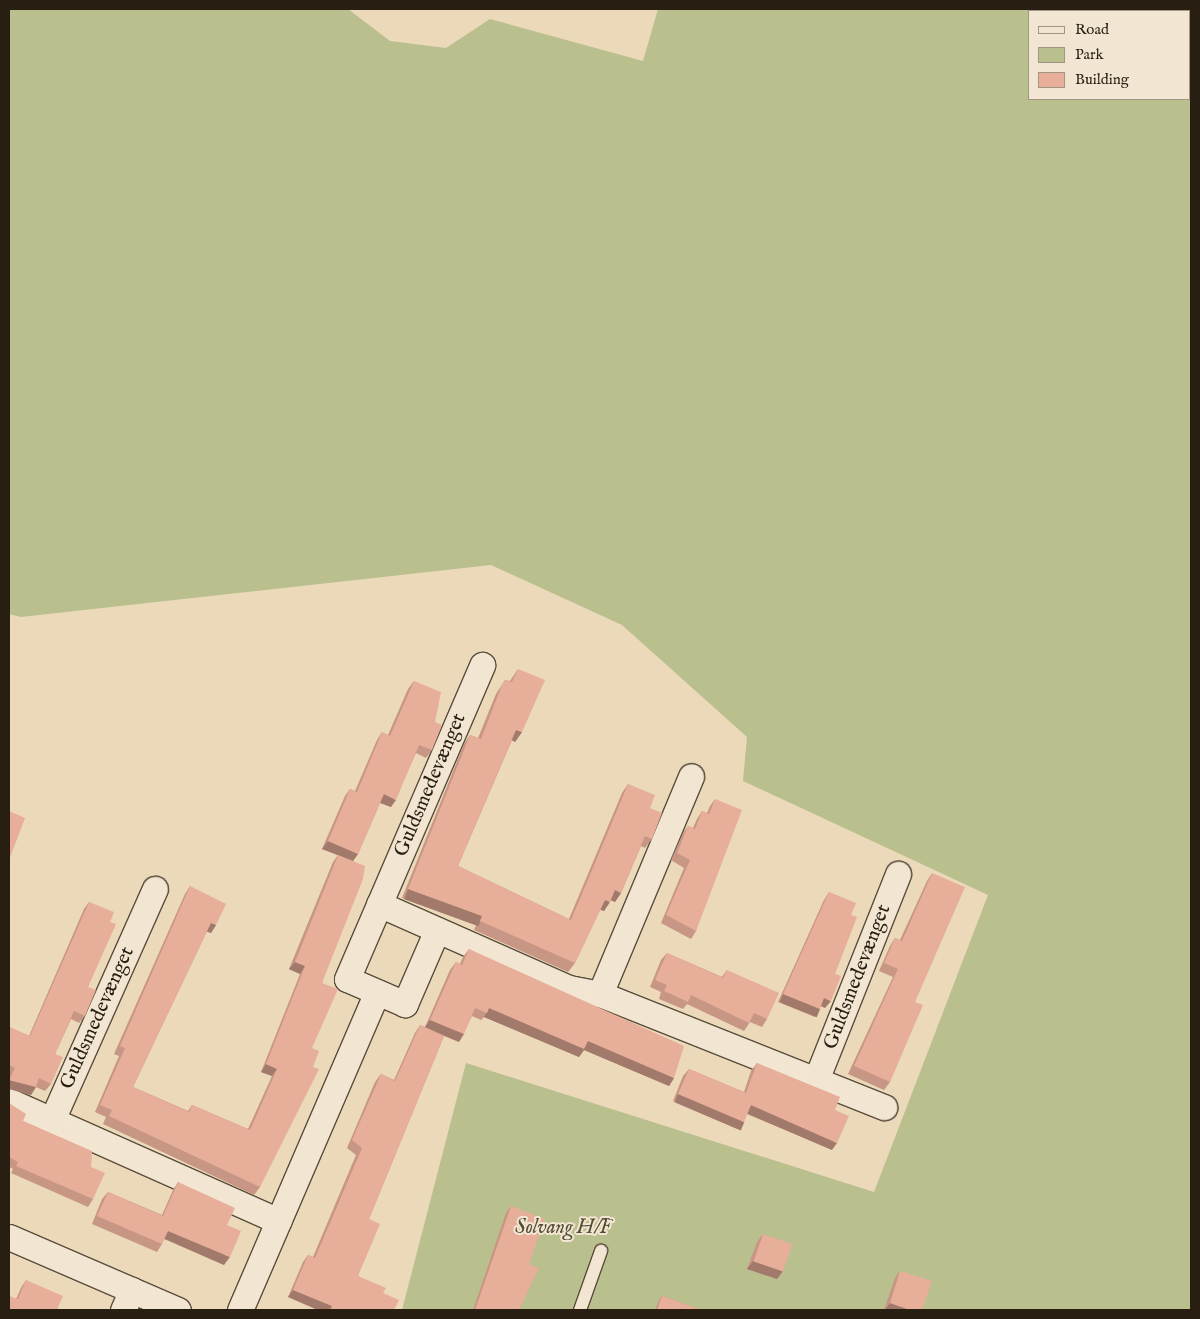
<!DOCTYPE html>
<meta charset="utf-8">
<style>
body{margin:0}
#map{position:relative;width:1200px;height:1319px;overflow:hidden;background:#ebd9b9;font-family:"IM FELL English",serif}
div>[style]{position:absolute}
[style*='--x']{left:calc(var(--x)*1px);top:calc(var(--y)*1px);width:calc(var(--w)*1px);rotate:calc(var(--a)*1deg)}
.green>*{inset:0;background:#babf8e}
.roads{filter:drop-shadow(1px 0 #594d3c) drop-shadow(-1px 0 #594d3c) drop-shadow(0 1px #594d3c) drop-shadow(0 -1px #594d3c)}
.service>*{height:12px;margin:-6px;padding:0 6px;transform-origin:6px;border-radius:6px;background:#f2e6d2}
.minor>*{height:25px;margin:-12.5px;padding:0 12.5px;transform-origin:12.5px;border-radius:12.5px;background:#f2e6d2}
.wall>*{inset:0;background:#c79684}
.shaded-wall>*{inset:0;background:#a27a6b;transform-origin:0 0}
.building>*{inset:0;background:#e7ae99;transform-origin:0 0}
span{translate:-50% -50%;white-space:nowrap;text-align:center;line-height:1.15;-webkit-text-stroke:4px #f2e6d2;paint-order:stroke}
.street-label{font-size:20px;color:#281e12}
.park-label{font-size:20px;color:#544e37;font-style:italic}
.frame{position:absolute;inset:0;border:10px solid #281e12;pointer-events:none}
.legend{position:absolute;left:1028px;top:10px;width:162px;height:90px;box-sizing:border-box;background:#f2e6d2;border:1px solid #a19685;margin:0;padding:6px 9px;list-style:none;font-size:15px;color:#281e12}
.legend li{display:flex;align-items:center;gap:10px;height:25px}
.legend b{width:25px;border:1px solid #a19685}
</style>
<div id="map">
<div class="green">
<div style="clip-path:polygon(evenodd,9px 9px,348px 9px,390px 41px,446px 48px,490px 19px,643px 61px,658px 9px,1191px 9px,1191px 1310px,402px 1310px,466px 1063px,874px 1192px,988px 895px,743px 781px,747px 737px,622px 625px,491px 565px,21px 617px,9px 614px,9px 9px,1029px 11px,1189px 11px,1189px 99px,1029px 99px,1029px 11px)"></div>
</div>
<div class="roads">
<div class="service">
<div style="--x:580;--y:1310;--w:63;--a:-70.4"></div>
</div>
<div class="minor">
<div style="--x:379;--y:904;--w:208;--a:23.9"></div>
<div style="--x:569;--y:988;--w:32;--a:11"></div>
<div style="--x:600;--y:994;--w:306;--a:21.7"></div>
<div style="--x:437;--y:930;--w:81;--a:113.4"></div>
<div style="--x:405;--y:1004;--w:63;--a:-156.7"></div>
<div style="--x:347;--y:979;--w:342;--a:-66.7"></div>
<div style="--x:600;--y:994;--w:236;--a:-67.3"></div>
<div style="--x:816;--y:1080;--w:222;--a:-68.3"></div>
<div style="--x:9;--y:1101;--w:295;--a:24"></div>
<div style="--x:52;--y:1120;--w:253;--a:-66"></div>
<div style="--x:9;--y:1237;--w:184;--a:23.4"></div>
<div style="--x:123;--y:1310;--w:22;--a:-66"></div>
<div style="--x:240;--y:1310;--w:346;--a:-66.7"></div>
</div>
</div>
<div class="wall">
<div style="clip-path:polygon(518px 669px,522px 732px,515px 742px,512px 740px,458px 866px,569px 919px,622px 793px,628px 784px,650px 808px,652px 839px,645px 848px,641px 846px,621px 893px,615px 902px,611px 900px,604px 911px,600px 910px,575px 963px,568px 972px,474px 930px,476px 925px,402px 898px,464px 744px,470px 735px,478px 738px,496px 694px,505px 680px,510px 681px)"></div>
<div style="clip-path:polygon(414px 681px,435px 722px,432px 750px,426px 758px,416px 753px,391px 807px,380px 803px,358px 854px,353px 861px,322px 983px,312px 1048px,260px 1187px,254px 1195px,103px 1124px,106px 1117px,95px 1112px,119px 1056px,114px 1054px,185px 894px,190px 886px,216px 925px,211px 933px,207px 931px,133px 1087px,188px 1111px,192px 1105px,248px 1129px,272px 1076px,261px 1072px,300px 974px,289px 969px,333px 862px,338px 855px,322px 849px,345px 796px,350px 789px,355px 791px,377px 740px,382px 732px,388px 735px,408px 689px)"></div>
<div style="clip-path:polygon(715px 799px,696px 931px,691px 939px,661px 923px,684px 868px,671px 860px,683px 833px,688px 826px,693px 828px,697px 819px,702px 811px,707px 813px,710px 806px)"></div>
<div style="clip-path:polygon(932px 873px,915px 1002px,890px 1082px,884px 1090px,848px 1074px,893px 977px,879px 971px,890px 946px,895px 938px,900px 940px,927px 881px)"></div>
<div style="clip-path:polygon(829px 892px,851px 915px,825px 1008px,821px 1006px,815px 1017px,778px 1002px,824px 900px)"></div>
<div style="clip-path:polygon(89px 902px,110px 922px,88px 987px,85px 1016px,79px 1023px,71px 1019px,55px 1054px,51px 1084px,45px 1091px,36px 1087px,31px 1095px,9px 1089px,9px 1077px,10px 1075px,9px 1075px,9px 1027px,29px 1036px,84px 909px)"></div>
<div style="clip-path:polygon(469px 949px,674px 1078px,669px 1086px,584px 1050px,579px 1057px,484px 1017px,481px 1020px,472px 1016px,459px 1042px,444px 1036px,369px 1219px,358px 1276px,383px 1293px,394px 1310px,318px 1310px,288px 1297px,303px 1262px,308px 1255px,313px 1257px,356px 1155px,347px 1148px,375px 1082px,381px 1074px,394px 1080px,415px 1033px,420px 1025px,425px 1027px,450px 970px,456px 962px,460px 964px,463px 957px)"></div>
<div style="clip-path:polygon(667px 953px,722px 977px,727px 970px,767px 1019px,762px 1027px,750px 1022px,744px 1031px,687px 1004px,683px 1009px,659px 999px,661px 992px,650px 987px,661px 960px)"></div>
<div style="clip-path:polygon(757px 1063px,835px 1110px,832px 1150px,747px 1113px,738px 1129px,673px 1101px,683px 1076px,689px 1069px,744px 1092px,751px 1071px)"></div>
<div style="clip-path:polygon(9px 1103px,23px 1121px,91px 1167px,93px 1199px,88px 1207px,11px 1173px,13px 1169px,9px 1167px)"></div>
<div style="clip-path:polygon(178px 1182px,227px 1225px,224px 1265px,164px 1239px,162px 1244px,157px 1252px,92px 1224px,102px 1199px,108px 1192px,162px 1215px,173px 1190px)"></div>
<div style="clip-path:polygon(511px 1206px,529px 1264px,519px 1310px,473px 1310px,506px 1213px)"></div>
<div style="clip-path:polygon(763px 1234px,783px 1271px,777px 1279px,747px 1269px,757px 1242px)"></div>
<div style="clip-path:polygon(900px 1271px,922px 1310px,884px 1310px,895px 1278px)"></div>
<div style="clip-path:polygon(26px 1280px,57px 1310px,16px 1299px,21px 1288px)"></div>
<div style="clip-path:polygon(662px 1296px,702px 1310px,655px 1310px,659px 1300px)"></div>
</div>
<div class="shaded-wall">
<div style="clip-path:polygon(516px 730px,522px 732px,515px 742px,510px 739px)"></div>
<div style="clip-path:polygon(384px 794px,396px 800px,391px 807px,378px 802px)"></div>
<div style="clip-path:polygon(328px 841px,358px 854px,353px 861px,322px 849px)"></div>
<div style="left:408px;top:889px;width:79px;height:11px;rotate:20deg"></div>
<div style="clip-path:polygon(615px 890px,621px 893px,615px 902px,608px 899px)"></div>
<div style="clip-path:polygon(605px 900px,610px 902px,604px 911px,599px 909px)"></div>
<div style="clip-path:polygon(211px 923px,216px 925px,211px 933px,205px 931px)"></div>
<div style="clip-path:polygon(295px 962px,305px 966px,300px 974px,289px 969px)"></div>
<div style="left:783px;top:994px;width:40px;height:9px;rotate:22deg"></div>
<div style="clip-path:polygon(824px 998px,831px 1001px,825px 1008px,819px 1005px)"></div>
<div style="clip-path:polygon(489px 1008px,588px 1041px,674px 1078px,669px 1086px,584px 1050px,579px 1057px,484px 1017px)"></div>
<div style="clip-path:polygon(430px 1020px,464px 1034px,459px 1042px,425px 1027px)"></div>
<div style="clip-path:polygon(266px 1064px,277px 1069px,272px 1076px,261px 1072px)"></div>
<div style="clip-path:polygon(9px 1080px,36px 1087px,31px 1095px,9px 1089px)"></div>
<div style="left:678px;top:1094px;width:72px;height:9px;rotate:23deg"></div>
<div style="clip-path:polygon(751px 1105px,837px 1143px,832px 1150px,745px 1113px)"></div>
<div style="clip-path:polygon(168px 1231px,230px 1257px,224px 1265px,163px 1238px)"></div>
<div style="clip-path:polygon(753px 1261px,783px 1271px,777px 1279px,747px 1269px)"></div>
<div style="clip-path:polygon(293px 1290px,332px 1306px,329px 1310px,318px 1310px,288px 1297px)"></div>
<div style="clip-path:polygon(890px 1303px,910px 1310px,885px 1310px)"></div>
</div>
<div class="building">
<div style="clip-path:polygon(518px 669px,545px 680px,522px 732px,516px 730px,458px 866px,571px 920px,628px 784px,655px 795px,650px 808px,662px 813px,652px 839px,645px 836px,621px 893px,615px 890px,610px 902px,605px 900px,575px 963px,480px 921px,482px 916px,408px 889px,470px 735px,481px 739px,502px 685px,505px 680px,512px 682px)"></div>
<div style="clip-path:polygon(414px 681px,441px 692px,435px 722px,442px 725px,432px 750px,419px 745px,396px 800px,384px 794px,358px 854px,328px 841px,350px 789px,357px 792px,382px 732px,390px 736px)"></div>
<div style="clip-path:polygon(715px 799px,742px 810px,696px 931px,666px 915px,690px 860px,677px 853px,688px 826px,695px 829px,702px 811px,709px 814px)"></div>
<div style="clip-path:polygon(9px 811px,25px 818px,9px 860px)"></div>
<div style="clip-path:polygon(338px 855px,365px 866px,363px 879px,322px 983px,338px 989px,312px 1048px,319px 1051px,313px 1067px,319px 1069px,260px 1187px,109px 1116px,112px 1110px,100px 1105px,125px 1048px,120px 1046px,190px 886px,226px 904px,216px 925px,211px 923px,133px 1087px,189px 1112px,192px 1105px,250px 1130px,277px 1069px,266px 1064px,305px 966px,295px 962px)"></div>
<div style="clip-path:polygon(932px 873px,965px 887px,915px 1002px,923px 1005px,890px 1082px,854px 1066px,898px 969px,884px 963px,895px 938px,902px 941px)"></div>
<div style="clip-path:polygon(829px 892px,856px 903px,851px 915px,857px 917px,835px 974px,841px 976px,831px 1001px,824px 998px,820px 1009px,783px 994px)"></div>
<div style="clip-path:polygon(89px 902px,114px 912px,110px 922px,116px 924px,88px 987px,96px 990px,85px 1016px,74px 1011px,55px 1054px,63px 1057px,51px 1084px,39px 1078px,36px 1087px,9px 1080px,15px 1068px,9px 1065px,9px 1027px,30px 1036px)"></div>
<div style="clip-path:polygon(469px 949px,684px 1046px,674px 1078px,588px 1041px,584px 1049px,489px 1008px,487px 1013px,475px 1008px,464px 1034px,430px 1020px,456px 962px,462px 965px)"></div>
<div style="clip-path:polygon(667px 953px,723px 978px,727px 970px,779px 993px,767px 1019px,754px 1013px,749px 1023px,691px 995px,688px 1002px,664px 991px,667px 985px,655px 980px)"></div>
<div style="clip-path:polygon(420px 1025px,444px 1036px,369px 1219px,380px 1224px,358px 1276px,386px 1288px,383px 1293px,399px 1300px,394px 1310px,331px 1310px,332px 1306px,293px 1290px,308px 1255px,315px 1258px,362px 1148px,352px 1140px,381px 1074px,395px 1081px)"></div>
<div style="clip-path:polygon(757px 1063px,840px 1097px,835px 1110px,849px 1116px,837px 1143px,751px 1105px,744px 1122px,678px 1094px,689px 1069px,746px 1093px)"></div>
<div style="clip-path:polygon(9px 1103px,26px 1114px,23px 1121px,92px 1151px,91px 1167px,105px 1173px,93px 1199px,16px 1166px,18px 1162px,9px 1157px)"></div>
<div style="clip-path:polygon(178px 1182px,235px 1208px,227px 1225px,241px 1231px,230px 1257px,168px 1231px,162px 1244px,97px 1216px,108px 1192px,163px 1216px)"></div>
<div style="clip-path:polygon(511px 1206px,545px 1219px,529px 1264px,539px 1268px,519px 1310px,475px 1310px)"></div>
<div style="left:763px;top:1234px;width:31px;height:29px;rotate:19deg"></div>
<div style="clip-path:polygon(900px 1271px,932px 1281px,922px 1310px,910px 1310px,890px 1303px)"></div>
<div style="clip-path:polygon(26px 1280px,63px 1296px,57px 1310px,9px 1310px,9px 1296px,18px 1299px)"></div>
<div style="clip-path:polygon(662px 1296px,702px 1310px,657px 1310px)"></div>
</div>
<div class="street-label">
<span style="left:430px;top:785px;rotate:-67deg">Guldsmedevænget</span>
<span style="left:857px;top:977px;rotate:-69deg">Guldsmedevænget</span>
<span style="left:97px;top:1018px;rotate:-66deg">Guldsmedevænget</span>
</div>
<div class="park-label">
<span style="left:563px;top:1227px">Solvang H/F</span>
</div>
<div class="frame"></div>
<ul class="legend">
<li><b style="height:6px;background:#f2e6d2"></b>Road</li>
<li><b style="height:14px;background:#babf8e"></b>Park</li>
<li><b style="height:14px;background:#e7ae99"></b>Building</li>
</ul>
</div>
